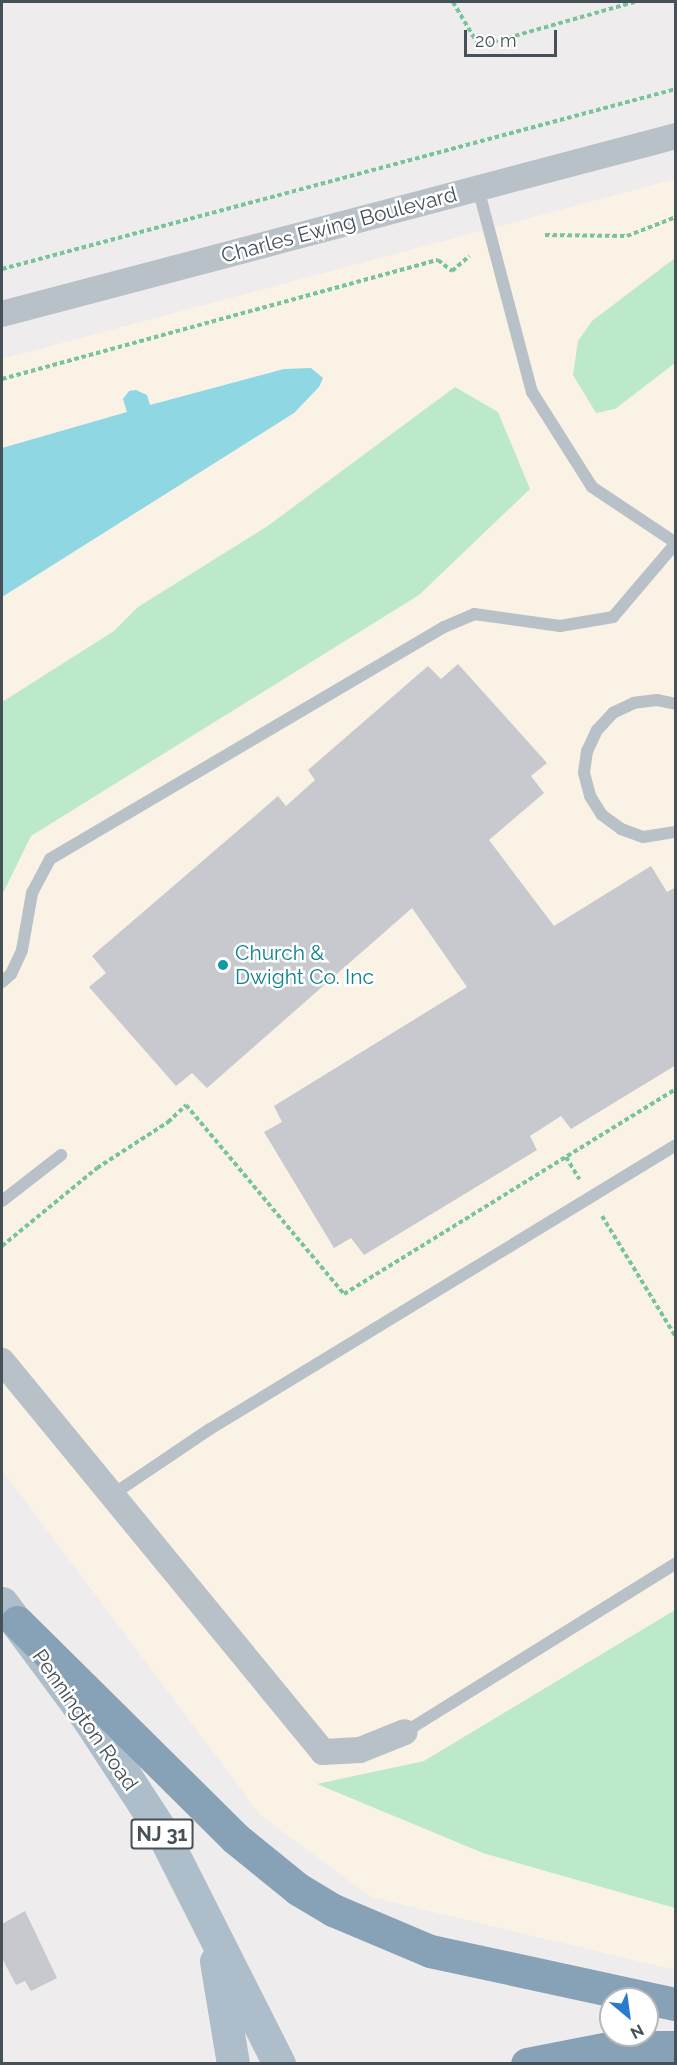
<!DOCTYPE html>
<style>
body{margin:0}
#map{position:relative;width:677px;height:2065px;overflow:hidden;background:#eeecec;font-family:Raleway,sans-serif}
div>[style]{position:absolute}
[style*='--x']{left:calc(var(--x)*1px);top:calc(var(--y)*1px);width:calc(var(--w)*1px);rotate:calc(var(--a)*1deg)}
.commercial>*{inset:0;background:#f9f2e5}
.green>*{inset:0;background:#bde9cb}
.water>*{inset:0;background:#8ed7e3}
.building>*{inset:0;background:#c7c9ce}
.path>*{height:4px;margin-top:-2px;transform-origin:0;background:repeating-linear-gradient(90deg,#78c499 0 4.5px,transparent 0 7.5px)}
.service>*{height:12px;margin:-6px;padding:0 6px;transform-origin:6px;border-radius:6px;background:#b8c1c7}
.minor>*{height:26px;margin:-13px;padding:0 13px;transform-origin:13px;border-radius:13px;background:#b8c1c7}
.primary>*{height:33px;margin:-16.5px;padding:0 16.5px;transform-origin:16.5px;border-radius:16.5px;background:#adbdc9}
.motorway>*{height:33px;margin:-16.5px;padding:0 16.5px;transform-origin:16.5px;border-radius:16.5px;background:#87a2b7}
.dots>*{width:16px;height:16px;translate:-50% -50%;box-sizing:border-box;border:3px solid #fff;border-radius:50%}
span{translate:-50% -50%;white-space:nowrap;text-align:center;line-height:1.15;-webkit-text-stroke:5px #fff;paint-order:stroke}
.shield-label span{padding:2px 4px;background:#fff;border:2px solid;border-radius:4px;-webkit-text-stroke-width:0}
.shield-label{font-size:20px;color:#465057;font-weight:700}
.street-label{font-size:21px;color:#465057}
.culture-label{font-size:21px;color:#0d838f}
.left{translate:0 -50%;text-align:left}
.frame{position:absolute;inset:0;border:3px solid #465057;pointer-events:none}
.north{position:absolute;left:599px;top:1987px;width:60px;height:60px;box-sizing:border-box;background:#fff;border:2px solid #b5b9bc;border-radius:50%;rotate:151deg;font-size:16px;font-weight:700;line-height:24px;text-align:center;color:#465057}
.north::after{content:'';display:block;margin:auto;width:21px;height:27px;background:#297ccb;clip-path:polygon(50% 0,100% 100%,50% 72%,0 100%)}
.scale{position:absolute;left:464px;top:30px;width:93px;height:27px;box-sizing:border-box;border:3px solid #465057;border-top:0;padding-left:8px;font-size:18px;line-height:21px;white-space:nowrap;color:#465057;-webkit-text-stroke:4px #fff;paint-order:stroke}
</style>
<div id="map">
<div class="commercial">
<div style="clip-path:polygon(675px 179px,675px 1970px,371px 1897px,260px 1815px,2px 1470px,2px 359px)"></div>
</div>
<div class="green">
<div style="clip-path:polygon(675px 258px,675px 363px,615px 409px,596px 413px,573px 375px,578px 341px,592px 321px)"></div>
<div style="clip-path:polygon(455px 387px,498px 412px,530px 489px,419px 595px,31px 836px,2px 895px,2px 702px,114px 631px,138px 607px,269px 525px)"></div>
<div style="clip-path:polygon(675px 1610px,675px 1908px,483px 1853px,317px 1784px,424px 1761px)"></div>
</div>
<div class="water">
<div style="clip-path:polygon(311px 368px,323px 378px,319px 387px,294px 413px,2px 597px,2px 448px,127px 412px,123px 399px,129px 391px,136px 390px,147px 395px,150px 405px,284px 369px)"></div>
</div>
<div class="building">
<div style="clip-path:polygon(458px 664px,547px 763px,531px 776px,544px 793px,489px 840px,554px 926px,651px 866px,667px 892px,676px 887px,676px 1065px,571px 1129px,561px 1116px,530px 1136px,537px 1150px,364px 1255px,351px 1238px,334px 1248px,264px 1132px,282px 1122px,274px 1106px,467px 987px,412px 908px,207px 1088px,192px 1073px,176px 1086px,89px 987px,106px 973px,92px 956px,278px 796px,286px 806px,315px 780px,308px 770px,428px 666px,441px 679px)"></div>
<div style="clip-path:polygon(25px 1911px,57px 1978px,31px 1991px,25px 1981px,16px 1985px,2px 1958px,2px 1924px)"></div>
</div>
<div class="path">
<div style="--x:453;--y:2;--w:51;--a:59.4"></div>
<div style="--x:479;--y:46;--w:162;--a:-15.8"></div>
<div style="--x:545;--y:235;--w:82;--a:0.7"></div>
<div style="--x:627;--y:236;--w:53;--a:-21.2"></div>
<div style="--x:2;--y:269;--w:698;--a:-14.95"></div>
<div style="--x:2;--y:379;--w:452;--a:-15.3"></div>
<div style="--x:438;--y:260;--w:18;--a:38"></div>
<div style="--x:452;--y:271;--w:23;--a:-41"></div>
<div style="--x:566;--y:1157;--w:26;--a:59"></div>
<div style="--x:602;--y:1216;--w:142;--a:58.6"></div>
<div style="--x:2;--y:1246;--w:123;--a:-39.4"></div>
<div style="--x:97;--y:1168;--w:85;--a:-32.9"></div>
<div style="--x:168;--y:1122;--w:25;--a:-43"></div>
<div style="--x:186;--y:1105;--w:246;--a:50.1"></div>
<div style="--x:344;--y:1294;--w:390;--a:-31.7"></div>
</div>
<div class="service">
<div style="--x:478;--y:188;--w:211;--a:75.2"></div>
<div style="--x:532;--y:392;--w:112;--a:57.7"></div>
<div style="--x:592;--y:487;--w:101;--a:33.7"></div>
<div style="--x:676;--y:704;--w:19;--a:-168"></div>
<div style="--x:657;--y:700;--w:23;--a:173"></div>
<div style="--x:634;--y:703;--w:23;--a:155"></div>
<div style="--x:613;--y:713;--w:23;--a:133"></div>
<div style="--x:597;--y:730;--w:23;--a:115"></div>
<div style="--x:587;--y:751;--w:22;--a:98"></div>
<div style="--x:584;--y:773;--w:24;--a:75"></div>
<div style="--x:590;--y:796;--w:22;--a:58"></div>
<div style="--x:602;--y:815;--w:24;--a:36"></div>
<div style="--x:621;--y:829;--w:23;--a:20"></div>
<div style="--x:643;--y:837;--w:33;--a:-9"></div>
<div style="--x:2;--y:982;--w:12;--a:-42"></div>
<div style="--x:11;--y:974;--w:26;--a:-65"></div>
<div style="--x:22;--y:950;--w:58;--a:-80"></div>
<div style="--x:32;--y:893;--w:38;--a:-62"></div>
<div style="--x:50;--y:859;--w:457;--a:-30.5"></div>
<div style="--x:444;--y:627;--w:33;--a:-23"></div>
<div style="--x:474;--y:614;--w:87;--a:7.9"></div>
<div style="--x:560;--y:626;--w:54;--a:-9.6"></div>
<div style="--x:613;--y:617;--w:97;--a:-49.6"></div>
<div style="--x:2;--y:1201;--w:75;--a:-37.9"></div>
<div style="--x:112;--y:1495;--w:118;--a:-34"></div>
<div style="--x:210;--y:1429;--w:546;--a:-31.36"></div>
<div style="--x:405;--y:1732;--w:319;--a:-31.9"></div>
</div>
<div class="minor">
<div style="--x:2;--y:314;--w:697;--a:-14.79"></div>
<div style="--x:2;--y:1361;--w:506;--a:50.61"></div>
<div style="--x:323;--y:1752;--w:37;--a:-3"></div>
<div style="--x:360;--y:1750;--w:48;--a:-21.8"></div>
</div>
<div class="primary">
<div style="--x:2;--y:1603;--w:146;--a:53.4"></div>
<div style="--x:89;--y:1720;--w:134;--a:56.9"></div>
<div style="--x:162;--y:1832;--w:260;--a:63.2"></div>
<div style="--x:216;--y:1961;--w:104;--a:80.6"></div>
</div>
<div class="motorway">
<div style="--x:17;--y:1622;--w:307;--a:44.7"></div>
<div style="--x:235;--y:1838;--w:81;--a:39"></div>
<div style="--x:298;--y:1889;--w:41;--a:31"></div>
<div style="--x:333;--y:1910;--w:105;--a:22.9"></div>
<div style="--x:430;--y:1951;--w:252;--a:12.2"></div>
<div style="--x:527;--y:2064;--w:89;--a:-11.1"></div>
<div style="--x:614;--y:2047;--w:62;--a:0"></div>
</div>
<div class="dots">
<div style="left:223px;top:965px;background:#0f9aa8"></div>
</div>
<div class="shield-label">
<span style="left:162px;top:1834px">NJ 31</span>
</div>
<div class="street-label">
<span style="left:339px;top:225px;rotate:-15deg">Charles Ewing Boulevard</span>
<span style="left:85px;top:1720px;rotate:55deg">Pennington Road</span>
</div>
<div class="culture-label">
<span class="left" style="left:235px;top:965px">Church &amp;<br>Dwight Co. Inc</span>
</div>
<div class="frame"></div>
<div class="north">N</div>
<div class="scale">20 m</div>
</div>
